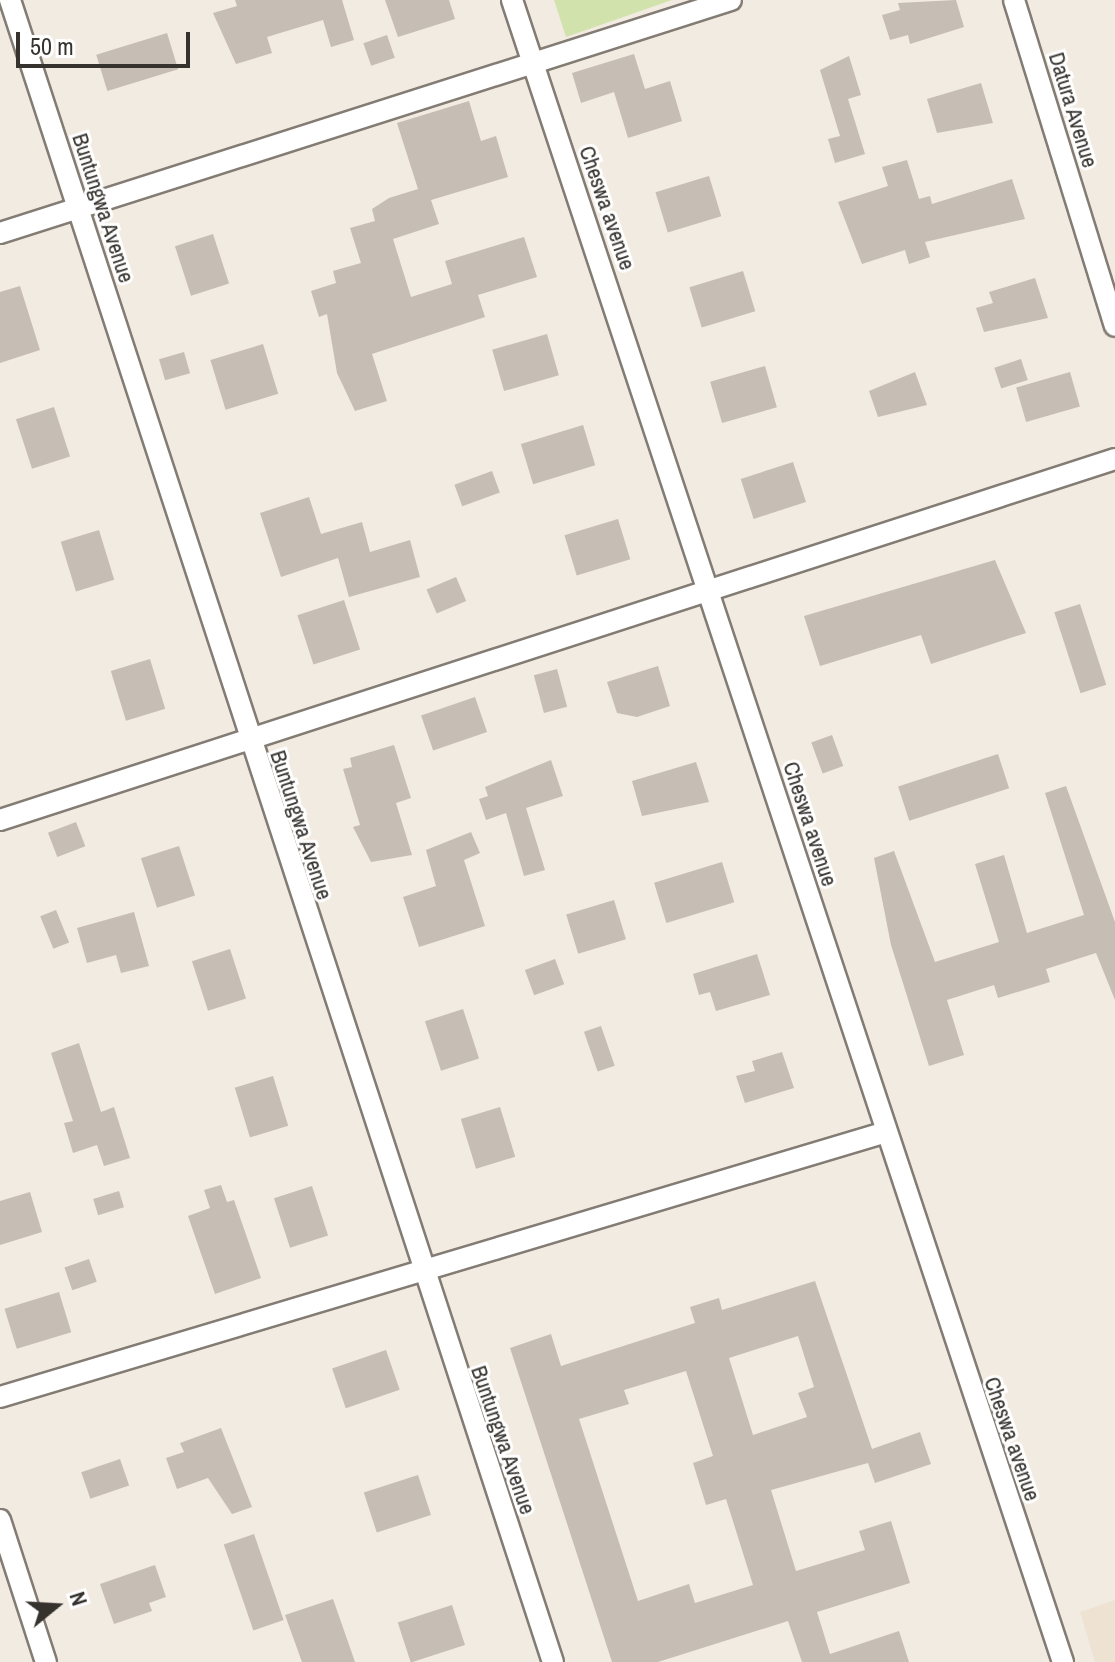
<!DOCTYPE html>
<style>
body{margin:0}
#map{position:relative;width:1115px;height:1662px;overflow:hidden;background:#f2ebe2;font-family:"Archivo Narrow",sans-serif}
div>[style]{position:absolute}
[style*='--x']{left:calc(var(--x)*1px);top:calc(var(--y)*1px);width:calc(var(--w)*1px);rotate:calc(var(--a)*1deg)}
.built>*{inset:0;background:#eee2d2}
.green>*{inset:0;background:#d2e2ad}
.building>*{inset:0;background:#c6bdb5;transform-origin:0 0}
.roads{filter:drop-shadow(2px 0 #837c74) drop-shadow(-2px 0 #837c74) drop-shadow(0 2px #837c74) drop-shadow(0 -2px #837c74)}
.minor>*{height:20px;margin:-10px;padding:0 10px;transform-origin:10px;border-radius:10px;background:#fff}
span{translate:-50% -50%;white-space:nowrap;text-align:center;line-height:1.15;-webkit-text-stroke:6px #fff;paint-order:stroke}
.street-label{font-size:22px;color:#36332f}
.north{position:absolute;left:16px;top:1566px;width:80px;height:80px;-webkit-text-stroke:6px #fff;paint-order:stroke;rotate:72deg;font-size:22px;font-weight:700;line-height:32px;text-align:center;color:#36332f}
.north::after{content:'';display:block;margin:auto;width:28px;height:36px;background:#36332f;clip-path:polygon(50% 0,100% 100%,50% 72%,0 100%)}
.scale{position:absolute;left:16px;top:32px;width:174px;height:36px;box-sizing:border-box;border:4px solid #36332f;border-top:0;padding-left:10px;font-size:24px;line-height:28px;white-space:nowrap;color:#36332f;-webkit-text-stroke:6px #fff;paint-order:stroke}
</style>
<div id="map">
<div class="built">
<div style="clip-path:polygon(1115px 1600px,1115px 1662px,1095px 1662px,1080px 1612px)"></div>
</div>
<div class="green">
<div style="clip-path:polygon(554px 0,672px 0,566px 37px)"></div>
</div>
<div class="building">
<div style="clip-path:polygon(235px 0,342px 0,354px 40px,331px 47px,323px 20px,267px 37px,272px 53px,236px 64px,213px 13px,237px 6px)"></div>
<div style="clip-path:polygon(385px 0,449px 0,455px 19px,398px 37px)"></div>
<div style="clip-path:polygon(956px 0,964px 27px,910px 44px,908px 35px,890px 40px,882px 15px,900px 10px,898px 3px)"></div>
<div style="left:167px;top:33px;width:38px;height:74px;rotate:73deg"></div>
<div style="left:387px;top:35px;width:24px;height:25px;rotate:71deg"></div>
<div style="clip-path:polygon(634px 54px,645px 89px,670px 81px,682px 121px,628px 138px,614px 92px,581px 103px,572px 73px)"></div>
<div style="clip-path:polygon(849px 56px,861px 95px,848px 99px,865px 154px,835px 163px,828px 139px,840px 136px,820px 70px)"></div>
<div style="clip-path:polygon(981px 83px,993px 123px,937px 133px,927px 99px)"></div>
<div style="clip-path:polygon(469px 101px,481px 141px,496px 136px,508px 177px,431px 200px,439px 224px,393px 239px,411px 297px,452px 284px,445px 261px,524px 237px,537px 277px,478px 295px,485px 317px,372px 354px,387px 401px,355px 411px,337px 373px,327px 314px,319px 317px,311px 291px,336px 283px,333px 271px,361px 263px,350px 228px,375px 221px,372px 209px,389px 198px,418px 189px,397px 123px)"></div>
<div style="clip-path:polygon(907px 160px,919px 199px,930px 196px,932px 204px,1012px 179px,1025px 219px,925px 242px,930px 257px,909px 264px,905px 250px,862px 264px,838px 202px,888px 186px,882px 167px)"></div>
<div style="left:709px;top:176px;width:42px;height:56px;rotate:73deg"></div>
<div style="left:213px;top:234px;width:52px;height:40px;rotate:72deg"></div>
<div style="left:743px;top:271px;width:42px;height:56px;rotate:73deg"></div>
<div style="clip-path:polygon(1035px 278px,1048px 318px,984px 332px,976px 308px,993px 303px,989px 292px)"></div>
<div style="clip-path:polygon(20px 286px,40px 350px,0 363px,0 292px)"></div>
<div style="left:547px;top:334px;width:43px;height:57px;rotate:74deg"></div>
<div style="left:263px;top:344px;width:52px;height:55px;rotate:73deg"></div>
<div style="left:184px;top:352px;width:22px;height:26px;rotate:74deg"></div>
<div style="left:1021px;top:359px;width:22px;height:28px;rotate:72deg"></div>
<div style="left:765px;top:366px;width:43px;height:57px;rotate:74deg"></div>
<div style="clip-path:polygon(915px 372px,927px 405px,878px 417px,869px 391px)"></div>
<div style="left:1070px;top:372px;width:36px;height:56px;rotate:74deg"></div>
<div style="left:54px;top:407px;width:52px;height:40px;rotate:72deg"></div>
<div style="left:583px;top:425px;width:42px;height:65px;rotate:73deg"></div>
<div style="left:793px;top:462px;width:42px;height:55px;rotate:72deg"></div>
<div style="left:492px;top:471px;width:23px;height:40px;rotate:70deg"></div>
<div style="clip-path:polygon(309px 497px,321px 534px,362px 522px,370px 552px,410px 540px,420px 577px,349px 597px,338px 558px,281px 577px,260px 513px)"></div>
<div style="left:618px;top:519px;width:42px;height:56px;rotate:73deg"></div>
<div style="left:99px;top:530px;width:52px;height:40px;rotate:73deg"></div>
<div style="clip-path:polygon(995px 560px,1026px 633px,931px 664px,921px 635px,820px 666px,804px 616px)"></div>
<div style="left:456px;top:577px;width:26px;height:32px;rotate:67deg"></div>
<div style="left:344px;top:600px;width:52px;height:49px;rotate:72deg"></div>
<div style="left:1080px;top:604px;width:85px;height:27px;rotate:72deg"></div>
<div style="left:150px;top:659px;width:52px;height:41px;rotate:73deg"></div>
<div style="clip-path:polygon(658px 666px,670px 706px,637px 717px,617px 713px,607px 682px)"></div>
<div style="left:557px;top:669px;width:39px;height:24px;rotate:75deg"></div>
<div style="left:475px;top:697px;width:37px;height:57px;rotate:71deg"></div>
<div style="left:832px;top:735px;width:33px;height:22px;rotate:70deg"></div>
<div style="clip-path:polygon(394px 745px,411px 798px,396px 803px,412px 855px,371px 862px,353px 827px,360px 825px,343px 769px,352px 767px,350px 758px)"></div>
<div style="left:998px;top:754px;width:36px;height:105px;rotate:72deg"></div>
<div style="clip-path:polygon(551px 760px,563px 796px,526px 808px,545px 870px,524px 876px,506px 813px,486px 820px,479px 799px,488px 796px,485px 787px)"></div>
<div style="clip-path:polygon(696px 762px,709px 802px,642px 816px,632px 781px)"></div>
<div style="clip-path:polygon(1066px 786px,1115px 922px,1115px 1000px,1096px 953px,1046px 969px,1050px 982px,998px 998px,994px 985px,947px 1000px,964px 1055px,929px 1066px,891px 945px,874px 858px,894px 851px,935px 962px,999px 942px,975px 864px,1004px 855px,1027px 933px,1084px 915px,1045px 793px)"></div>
<div style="left:76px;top:822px;width:26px;height:30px;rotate:69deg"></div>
<div style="clip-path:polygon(471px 832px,480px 853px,464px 860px,485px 926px,419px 947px,403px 897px,436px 886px,426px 850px)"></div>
<div style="left:179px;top:846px;width:52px;height:40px;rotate:72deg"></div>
<div style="left:722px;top:862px;width:42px;height:71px;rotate:73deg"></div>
<div style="left:614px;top:900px;width:41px;height:50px;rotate:73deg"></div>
<div style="left:56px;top:910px;width:35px;height:17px;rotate:68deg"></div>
<div style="clip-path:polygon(134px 912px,149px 966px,121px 973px,116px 955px,87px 963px,77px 928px)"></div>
<div style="left:230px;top:949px;width:52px;height:40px;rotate:72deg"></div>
<div style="clip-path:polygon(757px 954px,770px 995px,716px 1011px,710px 992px,699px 995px,693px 974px)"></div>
<div style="left:555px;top:959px;width:27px;height:32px;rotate:70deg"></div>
<div style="left:463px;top:1009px;width:52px;height:40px;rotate:72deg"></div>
<div style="left:601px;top:1026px;width:42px;height:18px;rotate:71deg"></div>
<div style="clip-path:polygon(79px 1043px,101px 1112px,114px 1107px,130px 1158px,104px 1166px,97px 1145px,73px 1153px,64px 1123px,73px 1121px,51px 1053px)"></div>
<div style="clip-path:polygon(782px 1052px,794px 1088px,745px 1103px,736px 1076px,755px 1071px,752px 1061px)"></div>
<div style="left:273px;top:1076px;width:52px;height:40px;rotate:73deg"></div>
<div style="left:500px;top:1107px;width:52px;height:41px;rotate:73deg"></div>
<div style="clip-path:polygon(221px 1185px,227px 1202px,234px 1200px,261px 1278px,215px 1294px,188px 1216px,210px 1208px,204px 1190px)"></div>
<div style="left:312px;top:1186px;width:52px;height:40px;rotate:72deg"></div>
<div style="left:119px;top:1191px;width:17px;height:27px;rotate:73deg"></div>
<div style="clip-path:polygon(30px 1192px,42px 1232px,0 1245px,0 1201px)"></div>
<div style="left:89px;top:1259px;width:24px;height:26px;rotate:71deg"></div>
<div style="clip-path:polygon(evenodd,815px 1281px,872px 1449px,920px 1432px,931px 1464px,875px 1483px,868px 1463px,771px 1490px,796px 1571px,865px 1550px,859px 1531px,891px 1521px,910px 1583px,817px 1612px,830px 1654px,899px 1631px,909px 1662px,802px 1662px,788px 1621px,658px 1662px,612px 1662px,510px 1348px,551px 1334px,561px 1366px,695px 1323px,690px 1307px,719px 1298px,722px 1310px,815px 1281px,798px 1336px,814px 1387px,798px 1393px,807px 1417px,753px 1435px,729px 1358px,798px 1336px,815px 1281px,686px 1371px,713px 1456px,693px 1463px,706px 1505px,726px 1499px,753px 1585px,695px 1603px,689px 1584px,638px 1601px,579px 1419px,629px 1404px,624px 1390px,686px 1371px)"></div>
<div style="left:59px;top:1292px;width:42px;height:57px;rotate:73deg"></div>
<div style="left:386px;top:1350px;width:42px;height:57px;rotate:71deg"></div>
<div style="clip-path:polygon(221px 1428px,252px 1507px,232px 1514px,208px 1478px,177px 1489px,166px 1458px,184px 1452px,180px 1443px)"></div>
<div style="left:120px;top:1459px;width:28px;height:41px;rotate:71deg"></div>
<div style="left:418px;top:1475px;width:42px;height:57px;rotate:72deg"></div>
<div style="left:254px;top:1534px;width:91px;height:32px;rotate:71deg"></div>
<div style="clip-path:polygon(155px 1565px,166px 1597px,149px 1603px,152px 1611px,114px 1624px,100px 1584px)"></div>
<div style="clip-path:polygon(333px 1599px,355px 1662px,302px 1662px,285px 1615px)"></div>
<div style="left:452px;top:1605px;width:42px;height:57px;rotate:72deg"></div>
</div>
<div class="roads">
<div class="minor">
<div style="--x:10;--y:0;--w:1748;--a:71.91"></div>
<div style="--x:512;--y:0;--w:1751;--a:71.66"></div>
<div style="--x:1014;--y:0;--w:341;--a:72.8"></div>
<div style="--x:0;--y:233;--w:767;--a:-17.68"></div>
<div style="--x:0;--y:820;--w:1172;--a:-17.94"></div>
<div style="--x:0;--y:1397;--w:922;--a:-16.65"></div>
<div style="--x:0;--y:1520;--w:149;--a:72.1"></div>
</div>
</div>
<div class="street-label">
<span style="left:1073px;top:110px;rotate:73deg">Datura Avenue</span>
<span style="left:103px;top:208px;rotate:72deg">Buntungwa Avenue</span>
<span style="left:607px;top:208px;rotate:71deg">Cheswa avenue</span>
<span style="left:810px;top:824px;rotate:72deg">Cheswa avenue</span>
<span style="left:301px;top:825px;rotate:72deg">Buntungwa Avenue</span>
<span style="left:1012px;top:1439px;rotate:71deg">Cheswa avenue</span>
<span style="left:503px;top:1440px;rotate:71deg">Buntungwa Avenue</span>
</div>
<div class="north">N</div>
<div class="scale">50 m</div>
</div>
